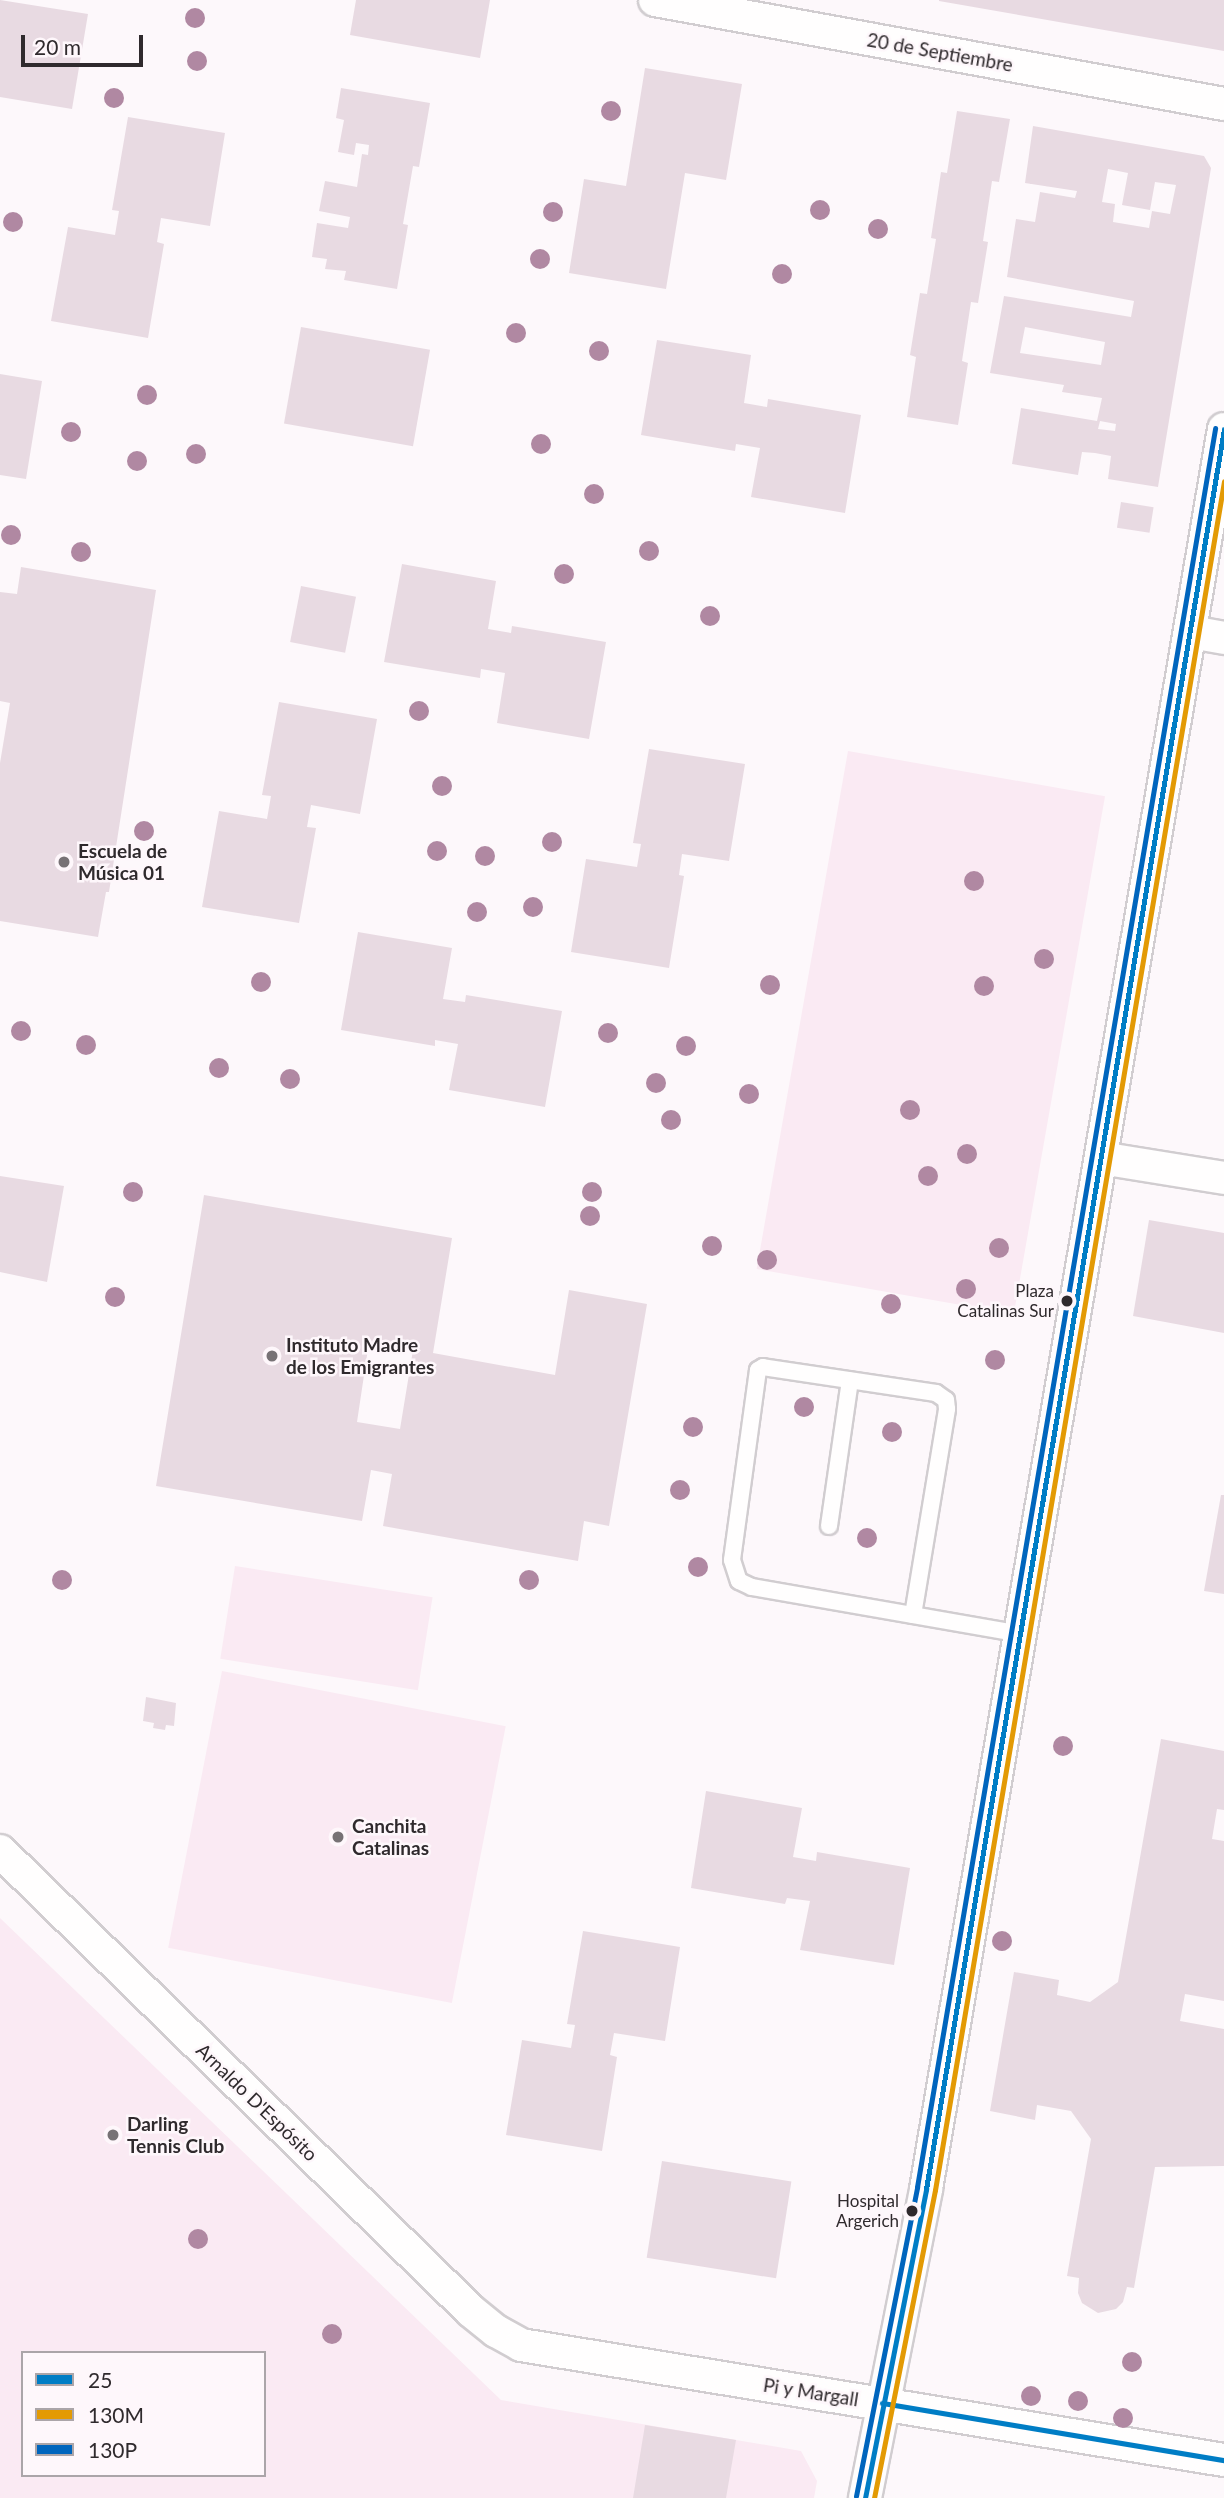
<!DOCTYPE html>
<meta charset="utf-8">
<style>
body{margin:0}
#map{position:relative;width:1224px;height:2498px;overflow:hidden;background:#fdf8fb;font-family:Lato,sans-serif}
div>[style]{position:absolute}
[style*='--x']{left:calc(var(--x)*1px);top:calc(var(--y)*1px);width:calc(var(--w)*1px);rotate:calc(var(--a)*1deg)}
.green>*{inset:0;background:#faeaf3;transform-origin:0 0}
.building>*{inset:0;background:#e8dae2;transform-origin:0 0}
.roads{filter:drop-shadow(2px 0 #d1cdd0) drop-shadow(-2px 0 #d1cdd0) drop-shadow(0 2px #d1cdd0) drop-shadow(0 -2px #d1cdd0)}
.service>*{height:16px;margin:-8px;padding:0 8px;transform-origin:8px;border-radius:8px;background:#fffefe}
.minor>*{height:32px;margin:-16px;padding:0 16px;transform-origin:16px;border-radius:16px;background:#fffefe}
.bus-1>*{height:5px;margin:-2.5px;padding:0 2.5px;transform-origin:2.5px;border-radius:2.5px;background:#007dc5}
.bus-2>*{height:5px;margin:-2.5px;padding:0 2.5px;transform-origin:2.5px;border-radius:2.5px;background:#e39a04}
.bus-3>*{height:5px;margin:-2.5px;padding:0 2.5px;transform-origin:2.5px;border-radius:2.5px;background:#0065bd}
.trees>*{width:20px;height:20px;margin:-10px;border-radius:50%;background:#b088a2}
.dots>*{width:19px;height:19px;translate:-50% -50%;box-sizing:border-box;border:4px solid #fef7fb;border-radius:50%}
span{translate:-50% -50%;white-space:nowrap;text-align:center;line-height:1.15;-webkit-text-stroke:5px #fef7fb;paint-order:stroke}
.bus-label{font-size:17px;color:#2f2a2d}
.right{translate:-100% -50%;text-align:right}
.street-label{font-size:19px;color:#2f2a2d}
.poi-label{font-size:19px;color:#2f2a2d;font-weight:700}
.left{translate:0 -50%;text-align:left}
.legend{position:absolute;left:21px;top:2351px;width:245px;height:126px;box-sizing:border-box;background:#fef7fb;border:2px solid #aba5a9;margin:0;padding:9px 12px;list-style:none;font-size:21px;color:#2f2a2d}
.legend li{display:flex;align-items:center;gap:14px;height:35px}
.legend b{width:35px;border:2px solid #aba5a9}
.scale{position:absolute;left:21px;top:35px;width:122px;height:32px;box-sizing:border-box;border:4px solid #2f2a2d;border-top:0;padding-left:9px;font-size:21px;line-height:24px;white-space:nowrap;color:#2f2a2d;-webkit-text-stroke:5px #fef7fb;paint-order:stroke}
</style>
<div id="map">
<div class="green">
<div style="left:848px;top:751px;width:261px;height:526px;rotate:10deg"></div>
<div style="left:235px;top:1566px;width:200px;height:94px;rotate:9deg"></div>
<div style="left:222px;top:1671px;width:289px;height:282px;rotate:11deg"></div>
<div style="clip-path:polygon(evenodd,0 1918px,501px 2400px,801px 2451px,817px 2481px,814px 2498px,0 2498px,0 1918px,23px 2353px,264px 2353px,264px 2475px,23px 2475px,23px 2353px)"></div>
</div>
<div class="building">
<div style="clip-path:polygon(0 0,88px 14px,72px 109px,0 97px)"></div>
<div style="clip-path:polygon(356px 0,490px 0,480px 58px,350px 35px)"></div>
<div style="clip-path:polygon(939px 0,1224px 0,1224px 51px,939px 1px)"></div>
<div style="clip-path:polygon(645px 68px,742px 84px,726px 180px,685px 173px,666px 289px,569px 273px,584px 179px,626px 186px)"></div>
<div style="clip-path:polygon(341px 88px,430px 103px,419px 167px,413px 166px,403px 224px,408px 225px,397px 289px,344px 280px,346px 271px,325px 269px,327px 259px,312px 257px,317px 223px,348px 228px,350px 217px,319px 211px,325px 181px,357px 187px,362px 154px,368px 155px,369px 145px,356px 143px,354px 155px,338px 152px,344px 120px,336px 118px)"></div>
<div style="clip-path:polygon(957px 111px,1010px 119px,999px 182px,992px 181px,983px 241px,988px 242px,978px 303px,971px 302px,962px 361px,968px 363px,958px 425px,907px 417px,916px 357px,910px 355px,920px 293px,927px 294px,936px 239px,931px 238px,941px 172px,947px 173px)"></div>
<div style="clip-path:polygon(128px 117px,225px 133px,210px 226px,161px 218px,157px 242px,164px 244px,148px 338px,51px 321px,68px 227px,115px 235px,119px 211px,112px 210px)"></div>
<div style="clip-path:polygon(evenodd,1033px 126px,1204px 156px,1211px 168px,1158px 487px,1108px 479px,1111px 456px,1095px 453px,1082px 452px,1078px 475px,1012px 464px,1021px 408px,1097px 421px,1102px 398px,1062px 392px,1064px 385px,990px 373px,1004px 296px,1131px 317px,1134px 301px,1007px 277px,1016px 219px,1035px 222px,1040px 192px,1075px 198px,1077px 191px,1025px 183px,1033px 126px,1108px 169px,1128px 173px,1122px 205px,1150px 210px,1155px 182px,1176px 185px,1170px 214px,1152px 211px,1149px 228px,1113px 222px,1115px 204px,1102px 202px,1108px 169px,1033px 126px,1025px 327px,1105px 342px,1101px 365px,1020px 353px,1025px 327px,1033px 126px,1100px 421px,1116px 424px,1115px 431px,1098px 429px,1100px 421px)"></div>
<div style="left:301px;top:327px;width:131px;height:98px;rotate:10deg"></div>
<div style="clip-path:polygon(657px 340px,751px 355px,744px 403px,767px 407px,768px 399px,861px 415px,845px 513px,751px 497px,760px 448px,736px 444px,735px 451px,641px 435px)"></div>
<div style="clip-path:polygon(0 374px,42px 381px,26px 479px,0 475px)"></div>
<div style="left:1121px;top:502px;width:33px;height:26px;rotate:9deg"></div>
<div style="clip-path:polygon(402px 564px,496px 581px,488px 629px,511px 633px,512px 626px,606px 642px,589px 739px,497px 723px,505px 673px,481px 669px,480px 678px,384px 662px)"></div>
<div style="clip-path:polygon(21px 567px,156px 590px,109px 892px,106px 892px,98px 937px,0 921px,0 763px,10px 703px,0 701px,0 592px,17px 594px)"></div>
<div style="left:301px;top:586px;width:56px;height:57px;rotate:11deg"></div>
<div style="clip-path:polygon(279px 702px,377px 719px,360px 814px,311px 805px,307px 827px,316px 828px,299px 923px,202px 907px,219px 811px,267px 819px,271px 796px,262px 795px)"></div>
<div style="clip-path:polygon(649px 749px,745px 764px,729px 861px,682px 854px,679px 875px,684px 876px,669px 968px,571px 952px,586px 859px,637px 867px,641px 844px,633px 843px)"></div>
<div style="clip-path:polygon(358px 932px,452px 948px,443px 999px,465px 1002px,466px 995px,562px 1011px,545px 1107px,449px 1090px,458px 1044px,435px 1040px,435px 1046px,341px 1030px)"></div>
<div style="clip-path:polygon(0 1176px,64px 1186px,47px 1282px,0 1272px)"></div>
<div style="clip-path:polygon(evenodd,204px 1195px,452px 1238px,433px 1353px,555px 1375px,569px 1290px,647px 1304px,609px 1526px,584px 1521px,578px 1561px,383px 1526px,392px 1474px,371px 1470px,362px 1521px,156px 1486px,204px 1195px,369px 1342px,413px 1350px,400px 1429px,357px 1422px,369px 1342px)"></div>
<div style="clip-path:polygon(1149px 1220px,1224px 1233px,1224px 1333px,1133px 1316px)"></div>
<div style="clip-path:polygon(1221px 1495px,1224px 1495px,1224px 1594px,1204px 1591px)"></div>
<div style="clip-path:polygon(146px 1697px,176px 1703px,174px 1726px,166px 1725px,165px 1730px,153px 1728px,154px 1723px,143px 1721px)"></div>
<div style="clip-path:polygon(1161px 1739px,1224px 1751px,1224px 1810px,1217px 1809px,1212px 1839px,1224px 1841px,1224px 2001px,1185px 1994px,1180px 2021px,1224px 2029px,1224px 2166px,1155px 2167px,1134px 2288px,1127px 2287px,1123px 2302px,1116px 2309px,1098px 2313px,1082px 2303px,1078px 2293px,1079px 2278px,1067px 2276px,1091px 2139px,1071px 2111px,1037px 2105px,1035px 2120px,990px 2111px,1014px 1972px,1059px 1980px,1057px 1995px,1090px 2002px,1118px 1982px)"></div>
<div style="clip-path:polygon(706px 1791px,802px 1808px,793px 1857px,816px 1861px,817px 1852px,910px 1868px,894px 1965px,800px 1950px,810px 1901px,787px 1898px,785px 1904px,691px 1888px)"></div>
<div style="clip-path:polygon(583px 1931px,680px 1947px,665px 2041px,614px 2033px,610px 2055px,617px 2057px,602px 2151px,506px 2135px,522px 2040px,571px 2048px,575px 2025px,567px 2024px)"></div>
<div style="left:662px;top:2161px;width:131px;height:98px;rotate:9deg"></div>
<div style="clip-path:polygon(645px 2425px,736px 2440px,726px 2498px,633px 2498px)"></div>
</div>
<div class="roads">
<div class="service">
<div style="--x:829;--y:1526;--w:147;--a:-81.8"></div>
<div style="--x:913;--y:1615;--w:209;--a:-80.6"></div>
<div style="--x:947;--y:1409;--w:9;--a:-96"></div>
<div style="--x:946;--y:1400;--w:12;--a:-145"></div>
<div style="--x:936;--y:1393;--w:175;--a:-171.5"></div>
<div style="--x:763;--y:1367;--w:6;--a:149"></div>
<div style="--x:758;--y:1370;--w:192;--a:97.8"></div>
<div style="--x:732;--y:1560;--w:22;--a:72"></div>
<div style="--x:739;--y:1581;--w:14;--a:25"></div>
<div style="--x:752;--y:1587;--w:272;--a:9.9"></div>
</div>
<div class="minor">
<div style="--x:655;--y:0;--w:578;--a:10.36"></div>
<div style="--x:1191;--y:632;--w:34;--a:10"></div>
<div style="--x:1101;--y:1158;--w:125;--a:9.2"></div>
<div style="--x:0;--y:1851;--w:658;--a:44.32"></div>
<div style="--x:471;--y:2311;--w:32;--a:39"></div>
<div style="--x:496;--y:2331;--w:29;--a:29"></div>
<div style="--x:521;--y:2345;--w:712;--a:9.29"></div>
<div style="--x:865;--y:2498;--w:315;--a:-78.8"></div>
<div style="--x:926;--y:2189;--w:1785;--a:-80.39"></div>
</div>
</div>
<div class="bus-1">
<div style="--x:882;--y:2403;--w:347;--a:9.5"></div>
<div style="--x:865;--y:2498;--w:315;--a:-78.8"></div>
<div style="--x:926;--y:2189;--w:1785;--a:-80.39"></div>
</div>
<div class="bus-2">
<div style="--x:874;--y:2498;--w:314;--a:-78.8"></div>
<div style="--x:935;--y:2190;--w:1733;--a:-80.4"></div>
</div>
<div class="bus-3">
<div style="--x:856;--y:2496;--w:315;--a:-78.8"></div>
<div style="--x:917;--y:2187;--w:1784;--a:-80.38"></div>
</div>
<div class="trees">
<div style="left:195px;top:18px"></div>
<div style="left:197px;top:61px"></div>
<div style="left:114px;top:98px"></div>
<div style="left:611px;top:111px"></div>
<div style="left:820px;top:210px"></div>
<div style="left:553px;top:212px"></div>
<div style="left:13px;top:222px"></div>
<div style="left:878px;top:229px"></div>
<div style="left:540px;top:259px"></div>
<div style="left:782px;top:274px"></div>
<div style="left:516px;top:333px"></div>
<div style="left:599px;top:351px"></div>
<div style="left:147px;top:395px"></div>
<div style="left:71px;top:432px"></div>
<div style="left:541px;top:444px"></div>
<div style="left:196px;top:454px"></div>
<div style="left:137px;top:461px"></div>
<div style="left:594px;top:494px"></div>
<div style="left:11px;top:535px"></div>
<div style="left:649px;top:551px"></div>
<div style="left:81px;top:552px"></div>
<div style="left:564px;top:574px"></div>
<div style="left:710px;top:616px"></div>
<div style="left:419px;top:711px"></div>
<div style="left:442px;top:786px"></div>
<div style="left:144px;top:831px"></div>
<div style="left:552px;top:842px"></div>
<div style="left:437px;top:851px"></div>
<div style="left:485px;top:856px"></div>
<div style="left:974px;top:881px"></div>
<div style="left:533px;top:907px"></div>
<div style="left:477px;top:912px"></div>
<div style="left:1044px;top:959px"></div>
<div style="left:261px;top:982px"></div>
<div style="left:770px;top:985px"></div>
<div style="left:984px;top:986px"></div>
<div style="left:21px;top:1031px"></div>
<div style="left:608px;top:1033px"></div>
<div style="left:86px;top:1045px"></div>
<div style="left:686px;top:1046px"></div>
<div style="left:219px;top:1068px"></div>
<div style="left:290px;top:1079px"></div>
<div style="left:656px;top:1083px"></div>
<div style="left:749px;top:1094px"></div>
<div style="left:910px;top:1110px"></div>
<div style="left:671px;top:1120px"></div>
<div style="left:967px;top:1154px"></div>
<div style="left:928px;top:1176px"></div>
<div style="left:133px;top:1192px"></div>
<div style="left:592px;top:1192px"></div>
<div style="left:590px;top:1216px"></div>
<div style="left:712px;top:1246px"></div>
<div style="left:999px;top:1248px"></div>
<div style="left:767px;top:1260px"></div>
<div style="left:966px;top:1289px"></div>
<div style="left:115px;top:1297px"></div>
<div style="left:891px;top:1304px"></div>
<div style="left:995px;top:1360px"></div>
<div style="left:804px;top:1407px"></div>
<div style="left:693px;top:1427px"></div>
<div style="left:892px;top:1432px"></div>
<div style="left:680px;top:1490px"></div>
<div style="left:867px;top:1538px"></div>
<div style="left:698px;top:1567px"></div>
<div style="left:62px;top:1580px"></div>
<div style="left:529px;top:1580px"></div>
<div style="left:1063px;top:1746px"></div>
<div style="left:1002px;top:1941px"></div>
<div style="left:198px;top:2239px"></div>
<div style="left:332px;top:2334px"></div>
<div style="left:1132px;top:2362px"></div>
<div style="left:1031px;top:2396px"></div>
<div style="left:1078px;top:2401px"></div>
<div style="left:1123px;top:2418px"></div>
</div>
<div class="dots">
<div style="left:64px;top:862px;background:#777275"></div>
<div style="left:1067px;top:1301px;background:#2f2a2d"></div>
<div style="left:272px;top:1356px;background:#777275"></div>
<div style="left:338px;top:1837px;background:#777275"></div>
<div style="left:113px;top:2135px;background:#777275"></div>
<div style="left:912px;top:2211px;background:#2f2a2d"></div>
</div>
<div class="bus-label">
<span class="right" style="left:1054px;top:1301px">Plaza<br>Catalinas Sur</span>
<span class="right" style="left:899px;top:2211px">Hospital<br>Argerich</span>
</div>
<div class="street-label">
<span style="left:940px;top:52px;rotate:10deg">20 de Septiembre</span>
<span style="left:257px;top:2102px;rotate:44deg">Arnaldo D'Espósito</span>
<span style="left:811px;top:2392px;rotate:9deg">Pi y Margall</span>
</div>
<div class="poi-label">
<span class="left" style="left:78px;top:862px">Escuela de<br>Música 01</span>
<span class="left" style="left:286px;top:1356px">Instituto Madre<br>de los Emigrantes</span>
<span class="left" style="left:352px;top:1837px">Canchita<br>Catalinas</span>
<span class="left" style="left:127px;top:2135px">Darling<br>Tennis Club</span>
</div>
<ul class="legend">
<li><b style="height:9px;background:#007dc5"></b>25</li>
<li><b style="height:9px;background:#e39a04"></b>130M</li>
<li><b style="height:9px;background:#0065bd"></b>130P</li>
</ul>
<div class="scale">20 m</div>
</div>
